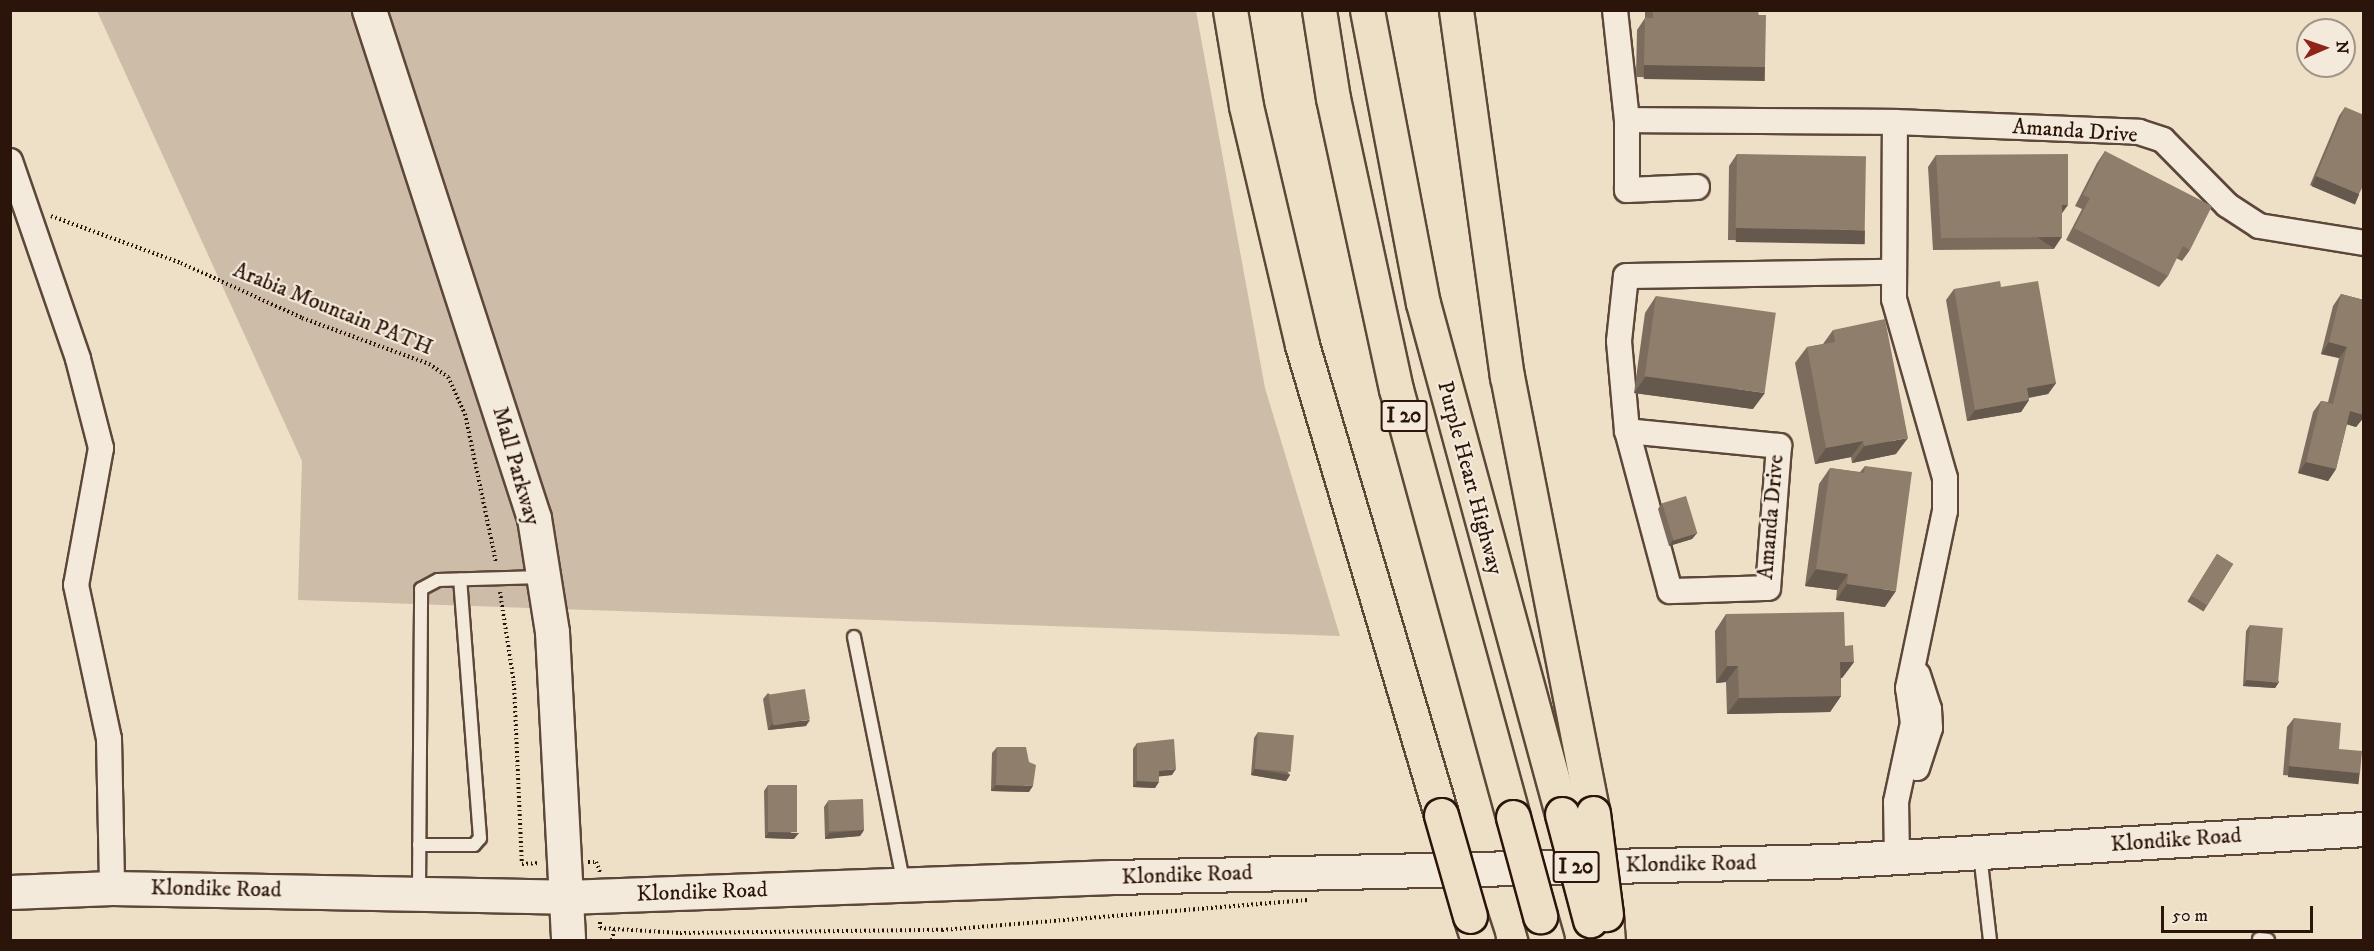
<!DOCTYPE html>
<style>
body{margin:0}
#map{position:relative;width:2374px;height:951px;overflow:hidden;background:#eedfc7;font-family:"IM FELL DW Pica",serif}
div>[style]{position:absolute}
[style*='--x']{left:calc(var(--x)*1px);top:calc(var(--y)*1px);width:calc(var(--w)*1px);rotate:calc(var(--a)*1deg)}
.green>*{inset:0;background:#cdbca7}
.path>*{height:4px;margin-top:-2px;transform-origin:0;background:repeating-linear-gradient(90deg,#2b140a 0 1.5px,transparent 0 4.5px)}
.roads{filter:drop-shadow(2px 0 #5c4739) drop-shadow(-2px 0 #5c4739) drop-shadow(0 2px #5c4739) drop-shadow(0 -2px #5c4739)}
.lane>*{height:12px;margin:-6px;padding:0 6px;transform-origin:6px;border-radius:6px;background:#f4eadb}
.street>*{height:24px;margin:-12px;padding:0 12px;transform-origin:12px;border-radius:12px;background:#f4eadb}
.secondary>*{height:33px;margin:-16.5px;padding:0 16.5px;transform-origin:16.5px;border-radius:16.5px;background:#f4eadb}
.highway>*{height:33px;margin:-16.5px;padding:0 16.5px;transform-origin:16.5px;border-radius:16.5px;background:#eedfc7}
.bridges{filter:drop-shadow(2px 0 #2b140a) drop-shadow(-2px 0 #2b140a) drop-shadow(0 2px #2b140a) drop-shadow(0 -2px #2b140a)}
.highway-bridge>*{height:33px;margin:-16.5px;padding:0 16.5px;transform-origin:16.5px;border-radius:16.5px;background:#eedfc7}
.wall>*{inset:0;background:#7c6c5d;transform-origin:0 0}
.shaded-wall>*{inset:0;background:#65584c;transform-origin:0 0}
.building>*{inset:0;background:#907e6c;transform-origin:0 0}
span{translate:-50% -50%;white-space:nowrap;text-align:center;line-height:1.15;-webkit-text-stroke:4.5px #f4eadb;paint-order:stroke}
.shield-label span{padding:2px 4px;background:#f4eadb;border:2px solid;border-radius:4px;-webkit-text-stroke-width:0}
.shield-label{font-size:21px;color:#2b140a;font-weight:700}
.street-label{font-size:22px;color:#2b140a}
.frame{position:absolute;inset:0;border:12px solid #2b140a;pointer-events:none}
.north{position:absolute;left:2296px;top:18px;width:60px;height:60px;box-sizing:border-box;background:#f4eadb;border:2px solid #a49487;border-radius:50%;rotate:88deg;font-size:16px;font-weight:700;line-height:24px;text-align:center;color:#2b140a}
.north::after{content:'';display:block;margin:auto;width:21px;height:27px;background:#8f2418;clip-path:polygon(50% 0,100% 100%,50% 72%,0 100%)}
.scale{position:absolute;left:2161px;top:906px;width:152px;height:27px;box-sizing:border-box;border:3px solid #2b140a;border-top:0;padding-left:8px;font-size:18px;line-height:21px;white-space:nowrap;color:#2b140a;-webkit-text-stroke:4px #f4eadb;paint-order:stroke}
</style>
<div id="map">
<div class="green">
<div style="clip-path:polygon(97px 11px,1196px 11px,1265px 388px,1340px 636px,298px 600px,302px 461px)"></div>
</div>
<div class="path">
<div style="--x:51;--y:216;--w:138;--a:19.9"></div>
<div style="--x:181;--y:263;--w:133;--a:24.4"></div>
<div style="--x:302;--y:318;--w:135;--a:19.9"></div>
<div style="--x:429;--y:364;--w:23;--a:34"></div>
<div style="--x:448;--y:377;--w:41;--a:65.3"></div>
<div style="--x:465;--y:414;--w:152;--a:78.2"></div>
<div style="--x:500;--y:592;--w:93;--a:81.3"></div>
<div style="--x:514;--y:684;--w:180;--a:87.5"></div>
<div style="--x:522;--y:864;--w:17;--a:-3"></div>
<div style="--x:588;--y:862;--w:8;--a:0"></div>
<div style="--x:596;--y:862;--w:11;--a:68"></div>
<div style="--x:600;--y:922;--w:6;--a:90"></div>
<div style="--x:600;--y:928;--w:80;--a:3.6"></div>
<div style="--x:680;--y:933;--w:262;--a:-0.7"></div>
<div style="--x:942;--y:930;--w:367;--a:-4.7"></div>
<div style="--x:612;--y:940;--w:10;--a:-79"></div>
</div>
<div class="roads">
<div class="lane">
<div style="--x:854;--y:637;--w:252;--a:78.6"></div>
<div style="--x:419;--y:845;--w:55;--a:0"></div>
<div style="--x:474;--y:845;--w:9;--a:-49"></div>
<div style="--x:480;--y:838;--w:259;--a:-94.4"></div>
<div style="--x:1980;--y:854;--w:87;--a:83.4"></div>
<div style="--x:419;--y:892;--w:303;--a:-89.6"></div>
<div style="--x:421;--y:589;--w:19;--a:-28"></div>
<div style="--x:438;--y:580;--w:104;--a:-1.7"></div>
<div style="--x:2259;--y:939;--w:9;--a:6"></div>
</div>
<div class="street">
<div style="--x:1615;--y:10;--w:111;--a:83.8"></div>
<div style="--x:1627;--y:120;--w:70;--a:90"></div>
<div style="--x:1627;--y:190;--w:70;--a:-2.5"></div>
<div style="--x:1627;--y:120;--w:268;--a:0.4"></div>
<div style="--x:10;--y:161;--w:209;--a:71"></div>
<div style="--x:78;--y:359;--w:92;--a:75.5"></div>
<div style="--x:101;--y:448;--w:139;--a:100.3"></div>
<div style="--x:76;--y:585;--w:157;--a:77.9"></div>
<div style="--x:109;--y:739;--w:149;--a:88.8"></div>
<div style="--x:1627;--y:431;--w:153;--a:5.6"></div>
<div style="--x:1779;--y:446;--w:142;--a:94.4"></div>
<div style="--x:1768;--y:588;--w:98;--a:178.2"></div>
<div style="--x:1670;--y:591;--w:166;--a:-105"></div>
<div style="--x:1627;--y:431;--w:90;--a:-95.1"></div>
<div style="--x:1619;--y:341;--w:65;--a:-83.9"></div>
<div style="--x:1626;--y:276;--w:268;--a:-0.9"></div>
<div style="--x:1917;--y:768;--w:42;--a:-72"></div>
<div style="--x:1930;--y:728;--w:19;--a:-93"></div>
<div style="--x:1929;--y:709;--w:36;--a:-108"></div>
<div style="--x:1897;--y:857;--w:55;--a:-91"></div>
<div style="--x:1896;--y:802;--w:81;--a:-77.9"></div>
<div style="--x:1913;--y:723;--w:35;--a:-98"></div>
<div style="--x:1908;--y:688;--w:181;--a:-78.2"></div>
<div style="--x:1945;--y:511;--w:33;--a:-90"></div>
<div style="--x:1945;--y:478;--w:186;--a:-105.9"></div>
<div style="--x:1894;--y:299;--w:177;--a:-89.7"></div>
<div style="--x:1895;--y:122;--w:244;--a:2.3"></div>
<div style="--x:2139;--y:132;--w:25;--a:18"></div>
<div style="--x:2163;--y:140;--w:91;--a:45.4"></div>
<div style="--x:2227;--y:205;--w:38;--a:33"></div>
<div style="--x:2259;--y:226;--w:106;--a:9.2"></div>
</div>
<div class="secondary">
<div style="--x:369;--y:10;--w:534;--a:72.01"></div>
<div style="--x:534;--y:518;--w:115;--a:81"></div>
<div style="--x:552;--y:632;--w:308;--a:87"></div>
<div style="--x:10;--y:892;--w:102;--a:-2.2"></div>
<div style="--x:112;--y:888;--w:454;--a:1.1"></div>
<div style="--x:566;--y:897;--w:547;--a:-2.09"></div>
<div style="--x:1113;--y:877;--w:719;--a:-1.27"></div>
<div style="--x:1832;--y:861;--w:533;--a:-3.44"></div>
</div>
<div class="highway">
<div style="--x:1230;--y:10;--w:97;--a:80.5"></div>
<div style="--x:1246;--y:106;--w:245;--a:76.8"></div>
<div style="--x:1302;--y:345;--w:490;--a:73.5"></div>
<div style="--x:1319;--y:10;--w:89;--a:81"></div>
<div style="--x:1333;--y:98;--w:298;--a:77.8"></div>
<div style="--x:1396;--y:389;--w:444;--a:74.7"></div>
<div style="--x:1367;--y:10;--w:298;--a:79.2"></div>
<div style="--x:1423;--y:303;--w:530;--a:74.78"></div>
<div style="--x:1456;--y:10;--w:370;--a:82.1"></div>
<div style="--x:1507;--y:376;--w:445;--a:78.9"></div>
<div style="--x:1606;--y:914;--w:26;--a:86"></div>
<div style="--x:1470;--y:916;--w:25;--a:72"></div>
<div style="--x:1540;--y:916;--w:25;--a:74"></div>
</div>
</div>
<div class="bridges">
<div class="highway-bridge">
<div style="--x:1593;--y:813;--w:102;--a:82.7"></div>
<div style="--x:1562;--y:814;--w:110;--a:75.2"></div>
<div style="--x:1441;--y:815;--w:105;--a:74"></div>
<div style="--x:1513;--y:817;--w:103;--a:74.7"></div>
</div>
</div>
<div class="wall">
<div style="clip-path:polygon(1645px 10px,1758px 10px,1765px 67px,1757px 79px,1636px 77px,1637px 30px,1645px 18px)"></div>
<div style="clip-path:polygon(2345px 107px,2359px 194px,2353px 203px,2310px 185px,2339px 116px)"></div>
<div style="clip-path:polygon(2105px 151px,2190px 250px,2182px 261px,2176px 258px,2168px 276px,2159px 287px,2066px 240px,2082px 209px,2075px 206px,2097px 163px)"></div>
<div style="clip-path:polygon(1737px 154px,1857px 242px,1728px 240px,1729px 166px)"></div>
<div style="clip-path:polygon(1936px 155px,2062px 214px,2054px 249px,1933px 250px,1928px 167px)"></div>
<div style="clip-path:polygon(2001px 287px,2056px 383px,2048px 394px,2029px 398px,2029px 400px,2021px 412px,1967px 421px,1946px 300px,1954px 289px)"></div>
<div style="clip-path:polygon(2341px 294px,2364px 300px,2364px 417px,2356px 427px,2347px 424px,2336px 469px,2328px 481px,2298px 473px,2313px 412px,2321px 401px,2328px 402px,2339px 358px,2321px 354px,2333px 306px)"></div>
<div style="clip-path:polygon(1656px 296px,1753px 409px,1634px 393px,1645px 313px)"></div>
<div style="clip-path:polygon(1833px 330px,1896px 454px,1852px 463px,1851px 457px,1815px 464px,1795px 363px,1807px 347px,1823px 344px)"></div>
<div style="clip-path:polygon(1865px 466px,1885px 607px,1836px 600px,1837px 590px,1805px 586px,1819px 484px,1830px 468px,1860px 472px)"></div>
<div style="clip-path:polygon(1662px 503px,1697px 533px,1692px 539px,1669px 546px,1658px 509px)"></div>
<div style="left:2217px;top:554px;width:19px;height:56px;rotate:32deg"></div>
<div style="clip-path:polygon(1726px 614px,1845px 646px,1854px 662px,1842px 678px,1841px 678px,1841px 696px,1830px 712px,1727px 714px,1726px 682px,1716px 683px,1715px 631px)"></div>
<div style="clip-path:polygon(2250px 625px,2279px 682px,2275px 688px,2243px 686px,2246px 631px)"></div>
<div style="clip-path:polygon(768px 693px,806px 726px,768px 730px,763px 699px)"></div>
<div style="clip-path:polygon(2294px 718px,2339px 749px,2360px 773px,2354px 782px,2283px 775px,2287px 727px)"></div>
<div style="clip-path:polygon(1258px 732px,1290px 775px,1286px 781px,1251px 775px,1254px 738px)"></div>
<div style="clip-path:polygon(1137px 743px,1172px 775px,1159px 776px,1155px 788px,1133px 787px,1133px 749px)"></div>
<div style="clip-path:polygon(997px 747px,1029px 792px,991px 791px,992px 753px)"></div>
<div style="clip-path:polygon(768px 785px,794px 839px,765px 838px,764px 791px)"></div>
<div style="clip-path:polygon(828px 801px,864px 830px,860px 836px,825px 839px,824px 807px)"></div>
</div>
<div class="shaded-wall">
<div style="left:1644px;top:65px;width:121px;height:14px;rotate:1deg"></div>
<div style="left:2316px;top:176px;width:47px;height:11px;rotate:23deg"></div>
<div style="clip-path:polygon(2062px 205px,2068px 205px,2060px 216px)"></div>
<div style="left:1736px;top:228px;width:129px;height:14px;rotate:1deg"></div>
<div style="left:2062px;top:237px;width:14px;height:121px;rotate:124deg"></div>
<div style="clip-path:polygon(2329px 342px,2347px 347px,2339px 358px,2321px 354px)"></div>
<div style="clip-path:polygon(1646px 376px,1765px 393px,1753px 409px,1634px 393px)"></div>
<div style="clip-path:polygon(2056px 383px,2048px 394px,2019px 399px,2027px 388px)"></div>
<div style="clip-path:polygon(2029px 400px,2021px 412px,1967px 421px,1975px 410px)"></div>
<div style="clip-path:polygon(2350px 411px,2364px 415px,2364px 417px,2356px 427px,2342px 423px)"></div>
<div style="clip-path:polygon(1908px 438px,1896px 454px,1852px 463px,1864px 446px)"></div>
<div style="clip-path:polygon(1863px 441px,1851px 457px,1815px 464px,1826px 448px)"></div>
<div style="clip-path:polygon(2306px 462px,2336px 469px,2328px 481px,2298px 473px)"></div>
<div style="clip-path:polygon(1697px 533px,1692px 539px,1669px 546px,1673px 540px)"></div>
<div style="clip-path:polygon(1816px 569px,1848px 574px,1837px 590px,1805px 586px)"></div>
<div style="clip-path:polygon(1847px 584px,1896px 591px,1885px 607px,1836px 600px)"></div>
<div style="clip-path:polygon(1840px 662px,1854px 662px,1842px 678px,1829px 679px)"></div>
<div style="clip-path:polygon(1727px 666px,1738px 666px,1726px 682px,1716px 683px)"></div>
<div style="clip-path:polygon(2247px 680px,2279px 682px,2275px 688px,2243px 686px)"></div>
<div style="clip-path:polygon(1841px 696px,1830px 712px,1727px 714px,1739px 698px)"></div>
<div style="clip-path:polygon(810px 720px,806px 726px,768px 730px,772px 724px)"></div>
<div style="left:2289px;top:766px;width:71px;height:11px;rotate:6deg"></div>
<div style="clip-path:polygon(1176px 769px,1172px 775px,1155px 777px,1159px 771px)"></div>
<div style="clip-path:polygon(1255px 769px,1290px 775px,1286px 781px,1251px 775px)"></div>
<div style="clip-path:polygon(1137px 781px,1159px 782px,1155px 788px,1133px 787px)"></div>
<div style="clip-path:polygon(996px 785px,1033px 786px,1029px 792px,991px 791px)"></div>
<div style="clip-path:polygon(864px 830px,860px 836px,825px 839px,829px 833px)"></div>
<div style="clip-path:polygon(769px 832px,799px 833px,794px 839px,765px 838px)"></div>
</div>
<div class="building">
<div style="clip-path:polygon(1653px 10px,1758px 10px,1758px 15px,1766px 15px,1765px 67px,1644px 65px,1645px 18px,1653px 18px)"></div>
<div style="clip-path:polygon(2345px 107px,2364px 115px,2364px 184px,2359px 194px,2316px 176px)"></div>
<div style="clip-path:polygon(2105px 151px,2212px 206px,2190px 250px,2183px 246px,2168px 276px,2074px 228px,2090px 198px,2083px 195px)"></div>
<div style="left:1737px;top:154px;width:129px;height:74px;rotate:1deg"></div>
<div style="clip-path:polygon(2068px 154px,2068px 205px,2062px 205px,2062px 237px,1941px 238px,1936px 155px)"></div>
<div style="clip-path:polygon(2000px 281px,2001px 287px,2038px 281px,2056px 383px,2027px 388px,2029px 400px,1975px 410px,1954px 289px)"></div>
<div style="clip-path:polygon(2341px 294px,2364px 300px,2364px 415px,2350px 411px,2336px 469px,2306px 462px,2321px 401px,2333px 404px,2347px 347px,2329px 342px)"></div>
<div style="left:1656px;top:296px;width:121px;height:81px;rotate:8deg"></div>
<div style="clip-path:polygon(1885px 319px,1908px 438px,1864px 446px,1863px 441px,1826px 448px,1807px 347px,1835px 342px,1833px 330px)"></div>
<div style="clip-path:polygon(1865px 466px,1912px 472px,1896px 591px,1847px 584px,1848px 574px,1816px 569px,1830px 468px,1864px 473px)"></div>
<div style="left:1686px;top:496px;width:39px;height:25px;rotate:73deg"></div>
<div style="left:2217px;top:554px;width:19px;height:49px;rotate:32deg"></div>
<div style="clip-path:polygon(1844px 612px,1845px 646px,1853px 645px,1854px 662px,1840px 662px,1841px 696px,1739px 698px,1738px 666px,1727px 666px,1726px 614px)"></div>
<div style="left:2250px;top:625px;width:33px;height:55px;rotate:5deg"></div>
<div style="left:805px;top:689px;width:31px;height:37px;rotate:81deg"></div>
<div style="clip-path:polygon(2294px 718px,2341px 723px,2339px 749px,2362px 751px,2360px 773px,2289px 766px)"></div>
<div style="left:1258px;top:732px;width:36px;height:37px;rotate:5deg"></div>
<div style="clip-path:polygon(1174px 739px,1176px 769px,1159px 771px,1159px 782px,1137px 781px,1137px 743px)"></div>
<div style="clip-path:polygon(997px 747px,1026px 747px,1029px 762px,1036px 765px,1033px 786px,996px 785px)"></div>
<div style="left:768px;top:785px;width:29px;height:47px"></div>
<div style="left:863px;top:799px;width:31px;height:35px;rotate:88deg"></div>
</div>
<div class="shield-label">
<span style="left:1404px;top:416px">I 20</span>
<span style="left:1576px;top:867px">I 20</span>
</div>
<div class="street-label">
<span style="left:2075px;top:131px;rotate:4deg">Amanda Drive</span>
<span style="left:333px;top:309px;rotate:22deg">Arabia Mountain PATH</span>
<span style="left:516px;top:466px;rotate:74deg">Mall Parkway</span>
<span style="left:1470px;top:478px;rotate:75deg">Purple Heart Highway</span>
<span style="left:1771px;top:517px;rotate:-85deg">Amanda Drive</span>
<span style="left:2176px;top:840px;rotate:-4deg">Klondike Road</span>
<span style="left:1691px;top:864px;rotate:-1deg">Klondike Road</span>
<span style="left:1187px;top:875px;rotate:-2deg">Klondike Road</span>
<span style="left:216px;top:889px;rotate:1deg">Klondike Road</span>
<span style="left:702px;top:892px;rotate:-2deg">Klondike Road</span>
</div>
<div class="frame"></div>
<div class="north">N</div>
<div class="scale">50 m</div>
</div>
